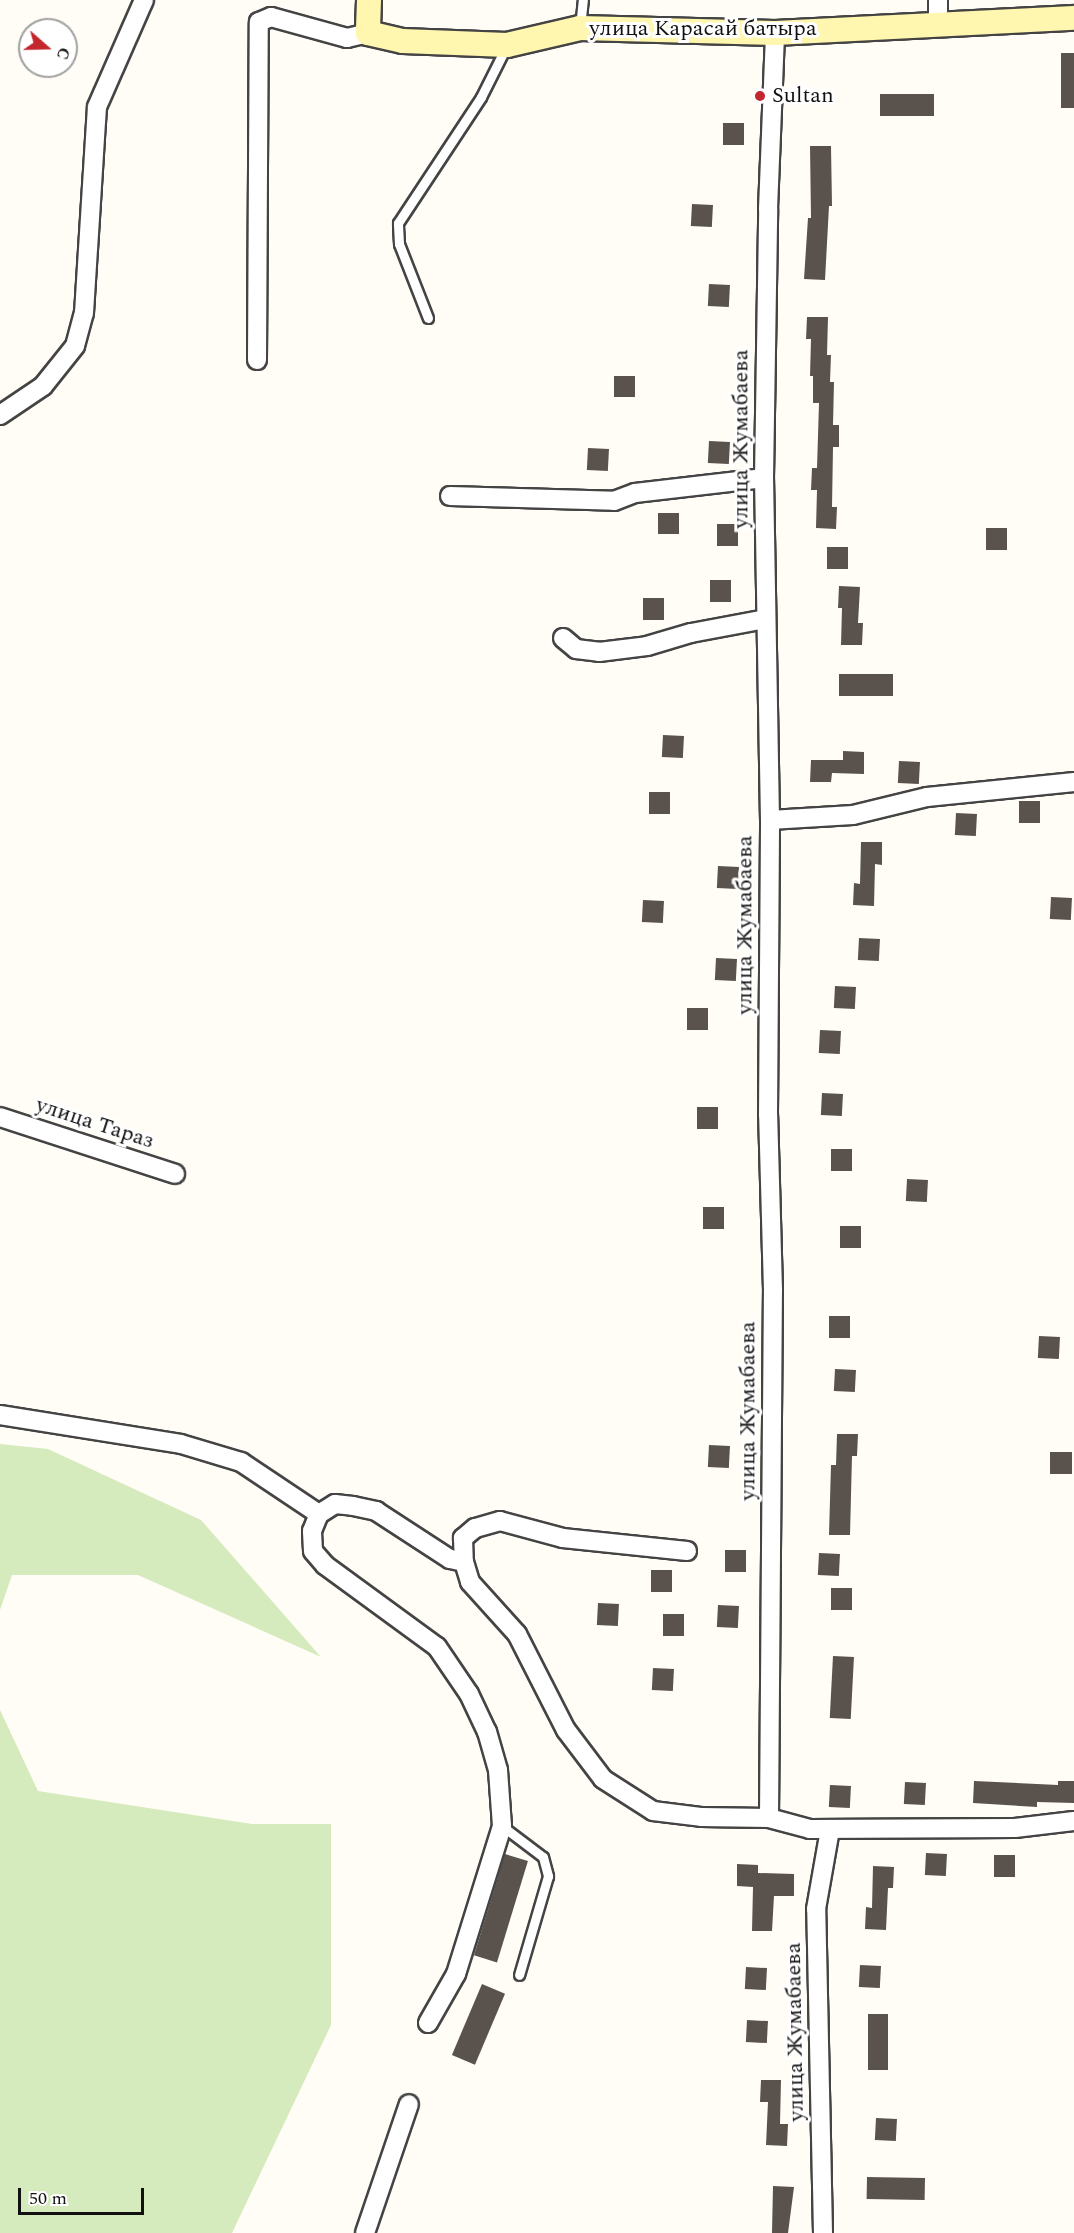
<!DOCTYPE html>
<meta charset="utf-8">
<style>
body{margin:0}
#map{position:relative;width:1074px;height:2233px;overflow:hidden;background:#fffdf5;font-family:Spectral,serif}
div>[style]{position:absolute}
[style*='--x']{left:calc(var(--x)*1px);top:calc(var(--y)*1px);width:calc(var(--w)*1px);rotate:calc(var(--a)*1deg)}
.green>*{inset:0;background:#d5ebbd}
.building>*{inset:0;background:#5a524d;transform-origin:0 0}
.roads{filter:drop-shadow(2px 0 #444) drop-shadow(-2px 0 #444) drop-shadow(0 2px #444) drop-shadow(0 -2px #444)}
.lane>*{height:9px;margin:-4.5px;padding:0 4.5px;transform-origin:4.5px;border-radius:4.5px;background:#fff}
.street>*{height:18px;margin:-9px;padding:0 9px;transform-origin:9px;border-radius:9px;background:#fff}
.secondary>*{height:24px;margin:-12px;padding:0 12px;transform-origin:12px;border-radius:12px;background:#fff6b0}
.dots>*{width:16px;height:16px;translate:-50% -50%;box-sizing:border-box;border:3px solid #fff;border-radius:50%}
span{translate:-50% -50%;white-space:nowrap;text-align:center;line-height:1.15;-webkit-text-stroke:6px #fff;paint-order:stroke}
.street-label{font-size:22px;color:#111}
.poi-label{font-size:22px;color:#111}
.left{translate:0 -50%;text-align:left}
.north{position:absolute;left:18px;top:18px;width:60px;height:60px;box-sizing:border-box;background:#fff;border:2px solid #a0a0a0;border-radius:50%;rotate:110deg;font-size:16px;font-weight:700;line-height:24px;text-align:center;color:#111}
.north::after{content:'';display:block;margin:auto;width:21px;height:27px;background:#c4262e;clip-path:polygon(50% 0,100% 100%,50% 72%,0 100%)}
.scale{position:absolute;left:18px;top:2188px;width:126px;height:27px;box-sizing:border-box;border:3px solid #111;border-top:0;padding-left:8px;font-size:18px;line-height:21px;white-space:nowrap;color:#111;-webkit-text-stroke:4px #fff;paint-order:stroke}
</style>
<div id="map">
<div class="green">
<div style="clip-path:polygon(0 1444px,48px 1449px,201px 1520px,321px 1657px,138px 1575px,12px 1575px,0 1610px)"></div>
<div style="clip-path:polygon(0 1710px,38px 1791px,252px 1824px,331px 1824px,331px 2025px,232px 2233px,0 2233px)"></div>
</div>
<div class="building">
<div style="left:1061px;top:53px;width:13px;height:55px"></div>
<div style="left:880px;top:94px;width:54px;height:22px"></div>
<div style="left:723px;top:123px;width:21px;height:22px"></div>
<div style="clip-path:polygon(810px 146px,831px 146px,832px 206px,829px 206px,825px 280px,804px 279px,808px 218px,811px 218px)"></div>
<div style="left:692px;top:204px;width:21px;height:22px;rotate:3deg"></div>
<div style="left:709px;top:284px;width:21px;height:22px;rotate:3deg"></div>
<div style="clip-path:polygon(807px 317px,828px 317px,827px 355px,831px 355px,830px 382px,834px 382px,833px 425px,839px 425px,839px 447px,833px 447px,832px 507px,837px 507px,836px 529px,816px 528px,817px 490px,811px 490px,812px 468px,817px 468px,819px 403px,813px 403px,813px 376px,810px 376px,811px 339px,806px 339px)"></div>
<div style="left:614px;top:376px;width:21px;height:21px"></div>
<div style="left:709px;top:441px;width:21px;height:22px;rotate:3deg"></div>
<div style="left:588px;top:448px;width:21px;height:22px;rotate:3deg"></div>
<div style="left:658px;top:513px;width:21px;height:21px"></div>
<div style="left:717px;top:524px;width:21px;height:22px"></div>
<div style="left:986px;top:528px;width:21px;height:22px"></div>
<div style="left:827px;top:547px;width:21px;height:22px"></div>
<div style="left:710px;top:580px;width:21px;height:22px"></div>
<div style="clip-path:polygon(839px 586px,860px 587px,858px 623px,863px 623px,862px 645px,841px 645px,842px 608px,838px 608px)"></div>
<div style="left:643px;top:598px;width:21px;height:22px"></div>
<div style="left:839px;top:674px;width:54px;height:22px"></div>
<div style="left:663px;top:735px;width:21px;height:22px;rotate:3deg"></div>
<div style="clip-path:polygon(843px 751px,864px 752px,864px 774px,832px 773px,831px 782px,810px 782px,811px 760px,843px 760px)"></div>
<div style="left:899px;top:761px;width:21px;height:22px;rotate:3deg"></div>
<div style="left:649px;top:792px;width:21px;height:22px"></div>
<div style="left:1019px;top:801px;width:21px;height:22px"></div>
<div style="left:956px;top:813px;width:21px;height:22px;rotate:3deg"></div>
<div style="clip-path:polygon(861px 842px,882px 842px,882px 865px,875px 864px,874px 906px,853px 905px,854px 883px,860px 884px)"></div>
<div style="left:718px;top:866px;width:21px;height:22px;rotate:3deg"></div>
<div style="left:1051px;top:897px;width:21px;height:22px;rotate:3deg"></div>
<div style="left:643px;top:900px;width:21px;height:22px;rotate:3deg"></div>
<div style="left:859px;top:938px;width:21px;height:22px;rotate:3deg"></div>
<div style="left:716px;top:958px;width:21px;height:22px;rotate:3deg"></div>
<div style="left:835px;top:986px;width:21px;height:22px;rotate:3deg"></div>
<div style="left:687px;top:1008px;width:21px;height:22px"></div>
<div style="left:820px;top:1030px;width:21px;height:23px;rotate:3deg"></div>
<div style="left:822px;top:1093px;width:21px;height:22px;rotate:3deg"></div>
<div style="left:697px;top:1107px;width:21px;height:22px"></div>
<div style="left:831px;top:1149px;width:21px;height:22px"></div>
<div style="left:907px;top:1179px;width:21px;height:22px;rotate:3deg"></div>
<div style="left:703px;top:1207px;width:21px;height:22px"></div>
<div style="left:840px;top:1226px;width:21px;height:22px"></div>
<div style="left:829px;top:1316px;width:21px;height:22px"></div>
<div style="left:1039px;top:1336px;width:21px;height:22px;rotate:3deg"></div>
<div style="left:835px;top:1369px;width:21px;height:22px;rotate:3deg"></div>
<div style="clip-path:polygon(837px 1434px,858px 1434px,857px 1456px,852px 1456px,850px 1535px,829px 1535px,831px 1465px,836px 1465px)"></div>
<div style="left:709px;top:1445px;width:21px;height:22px;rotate:3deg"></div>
<div style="left:1050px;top:1452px;width:22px;height:22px"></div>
<div style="left:725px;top:1550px;width:21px;height:22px"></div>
<div style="left:819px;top:1553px;width:21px;height:22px;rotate:3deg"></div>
<div style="left:651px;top:1570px;width:21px;height:22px"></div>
<div style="left:831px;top:1588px;width:21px;height:22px"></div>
<div style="left:598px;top:1603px;width:21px;height:22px;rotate:3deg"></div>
<div style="left:718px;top:1605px;width:21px;height:22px;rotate:3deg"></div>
<div style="left:663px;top:1614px;width:21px;height:22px"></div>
<div style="left:833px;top:1656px;width:21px;height:62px;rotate:3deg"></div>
<div style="left:653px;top:1668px;width:21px;height:22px;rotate:3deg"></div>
<div style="clip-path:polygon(974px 1781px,1058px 1785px,1058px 1781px,1074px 1781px,1074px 1803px,1037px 1802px,1037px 1807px,973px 1803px)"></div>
<div style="left:905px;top:1782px;width:21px;height:22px;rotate:3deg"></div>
<div style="left:830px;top:1785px;width:21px;height:22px;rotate:3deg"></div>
<div style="left:926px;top:1853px;width:21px;height:22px;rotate:3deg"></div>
<div style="left:505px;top:1854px;width:24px;height:106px;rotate:17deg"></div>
<div style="left:994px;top:1855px;width:21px;height:22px"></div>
<div style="clip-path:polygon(737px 1864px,758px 1865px,758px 1873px,794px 1874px,794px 1896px,774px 1896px,772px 1931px,752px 1931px,753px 1887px,737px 1886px)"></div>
<div style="clip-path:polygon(873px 1866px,894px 1867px,893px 1888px,888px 1888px,886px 1930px,865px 1929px,866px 1907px,872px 1908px)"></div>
<div style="left:860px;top:1965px;width:21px;height:22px;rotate:3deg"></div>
<div style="left:746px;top:1967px;width:21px;height:22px;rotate:3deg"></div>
<div style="left:482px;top:1984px;width:25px;height:77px;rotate:23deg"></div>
<div style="left:868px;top:2014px;width:20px;height:56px"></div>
<div style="left:747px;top:2020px;width:21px;height:22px;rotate:3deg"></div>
<div style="clip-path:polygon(761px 2080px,781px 2080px,780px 2124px,788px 2124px,787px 2146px,766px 2145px,768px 2102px,760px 2102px)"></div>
<div style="left:876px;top:2118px;width:21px;height:22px;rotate:3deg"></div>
<div style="left:867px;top:2177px;width:58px;height:22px;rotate:1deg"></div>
<div style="clip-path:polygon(773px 2186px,794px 2187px,788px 2233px,772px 2233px)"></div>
</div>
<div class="roads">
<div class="lane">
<div style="--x:580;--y:27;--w:27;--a:-84"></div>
<div style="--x:428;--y:318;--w:79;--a:-111.4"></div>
<div style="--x:399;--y:244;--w:21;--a:-93"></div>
<div style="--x:398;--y:223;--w:151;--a:-56.6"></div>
<div style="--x:481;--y:97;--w:56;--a:-63.4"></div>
<div style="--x:502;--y:1826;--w:51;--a:37.1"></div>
<div style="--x:543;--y:1857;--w:20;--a:75"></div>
<div style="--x:548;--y:1876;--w:103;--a:106.3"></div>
</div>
<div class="street">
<div style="--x:938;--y:23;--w:23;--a:-90"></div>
<div style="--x:257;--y:360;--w:338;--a:-89.7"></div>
<div style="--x:259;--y:22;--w:13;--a:-23"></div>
<div style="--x:271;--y:17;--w:79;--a:15.4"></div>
<div style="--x:347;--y:38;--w:22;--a:-13"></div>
<div style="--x:0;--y:415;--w:52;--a:-34"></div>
<div style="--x:43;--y:386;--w:51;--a:-51.3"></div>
<div style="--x:75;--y:346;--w:34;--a:-75"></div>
<div style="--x:84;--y:313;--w:206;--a:-86.4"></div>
<div style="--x:97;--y:107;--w:117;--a:-66.3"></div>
<div style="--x:450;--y:496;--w:164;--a:1.7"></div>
<div style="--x:614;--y:501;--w:22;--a:-21"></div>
<div style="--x:635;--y:493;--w:130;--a:-6.6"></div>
<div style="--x:563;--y:638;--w:17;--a:40"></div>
<div style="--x:576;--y:649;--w:23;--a:7"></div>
<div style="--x:599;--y:652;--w:48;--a:-7.1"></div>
<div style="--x:647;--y:646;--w:46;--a:-16.5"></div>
<div style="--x:691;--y:633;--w:76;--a:-10.6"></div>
<div style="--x:770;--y:820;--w:83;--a:-3.4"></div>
<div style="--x:853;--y:815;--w:76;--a:-13.7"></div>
<div style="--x:927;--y:797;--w:148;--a:-5.8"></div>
<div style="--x:0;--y:1117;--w:184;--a:18"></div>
<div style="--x:0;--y:1415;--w:183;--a:9.1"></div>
<div style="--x:181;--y:1444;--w:63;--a:16.7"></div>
<div style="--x:241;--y:1462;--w:94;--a:33.7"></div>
<div style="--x:687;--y:1551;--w:125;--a:-174"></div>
<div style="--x:563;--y:1538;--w:65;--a:-164.9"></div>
<div style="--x:500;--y:1521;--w:26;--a:164"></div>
<div style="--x:475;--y:1528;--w:16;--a:140"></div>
<div style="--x:463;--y:1538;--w:24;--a:88"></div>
<div style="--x:464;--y:1562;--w:21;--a:73"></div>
<div style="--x:470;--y:1582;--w:70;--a:47.9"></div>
<div style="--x:517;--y:1634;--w:108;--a:63"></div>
<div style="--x:566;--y:1730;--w:61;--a:52.9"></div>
<div style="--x:603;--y:1779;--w:59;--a:32.6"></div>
<div style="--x:653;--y:1811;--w:48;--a:7.1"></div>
<div style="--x:701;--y:1817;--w:68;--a:0.8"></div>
<div style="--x:769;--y:1818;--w:42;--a:15"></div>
<div style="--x:810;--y:1829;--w:205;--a:-0.3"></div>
<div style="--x:1015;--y:1828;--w:59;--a:-6.8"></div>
<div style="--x:769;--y:1818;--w:528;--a:-89.57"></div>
<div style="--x:773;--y:1290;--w:175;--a:-91.6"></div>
<div style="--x:768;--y:1115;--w:295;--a:-89.6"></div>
<div style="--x:770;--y:820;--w:342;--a:-91"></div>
<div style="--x:764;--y:478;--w:269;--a:-89.1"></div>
<div style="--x:768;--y:209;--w:176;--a:-87.7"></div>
<div style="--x:428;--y:2023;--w:56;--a:-60.3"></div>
<div style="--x:456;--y:1974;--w:155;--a:-72.7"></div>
<div style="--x:502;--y:1826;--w:56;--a:-94.1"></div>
<div style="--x:498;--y:1770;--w:40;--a:-106"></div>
<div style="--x:487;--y:1732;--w:42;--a:-115.3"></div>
<div style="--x:469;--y:1694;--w:57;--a:-124.2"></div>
<div style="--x:437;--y:1647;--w:139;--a:-143.8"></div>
<div style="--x:325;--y:1565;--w:18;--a:-131"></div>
<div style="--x:313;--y:1551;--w:20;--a:-93"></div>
<div style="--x:312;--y:1531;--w:18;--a:-68"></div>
<div style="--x:319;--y:1514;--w:19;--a:-32"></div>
<div style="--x:335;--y:1504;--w:18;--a:6"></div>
<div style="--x:353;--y:1506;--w:24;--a:12"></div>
<div style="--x:376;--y:1511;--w:88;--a:33"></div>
<div style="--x:450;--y:1559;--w:14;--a:12"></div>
<div style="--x:365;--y:2233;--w:136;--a:-71.2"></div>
<div style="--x:823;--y:2233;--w:324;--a:-91.2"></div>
<div style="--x:816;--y:1909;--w:80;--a:-80"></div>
</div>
<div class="secondary">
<div style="--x:369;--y:0;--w:33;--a:92"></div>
<div style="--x:368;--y:33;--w:36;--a:13"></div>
<div style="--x:403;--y:41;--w:104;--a:2.2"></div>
<div style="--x:507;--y:45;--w:75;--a:-13.1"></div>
<div style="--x:580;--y:28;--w:195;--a:1.5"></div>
<div style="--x:775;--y:33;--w:299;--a:-2.9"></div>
</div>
</div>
<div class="dots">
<div style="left:760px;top:96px;background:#c4262e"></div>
</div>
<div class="street-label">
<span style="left:703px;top:29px">улица Карасай батыра</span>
<span style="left:741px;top:439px;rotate:-90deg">улица Жумабаева</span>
<span style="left:745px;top:925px;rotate:-90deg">улица Жумабаева</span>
<span style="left:95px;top:1123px;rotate:18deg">улица Тараз</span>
<span style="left:748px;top:1411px;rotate:-90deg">улица Жумабаева</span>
<span style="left:795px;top:2032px;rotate:-91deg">улица Жумабаева</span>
</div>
<div class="poi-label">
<span class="left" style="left:772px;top:96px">Sultan</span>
</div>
<div class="north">С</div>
<div class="scale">50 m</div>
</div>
